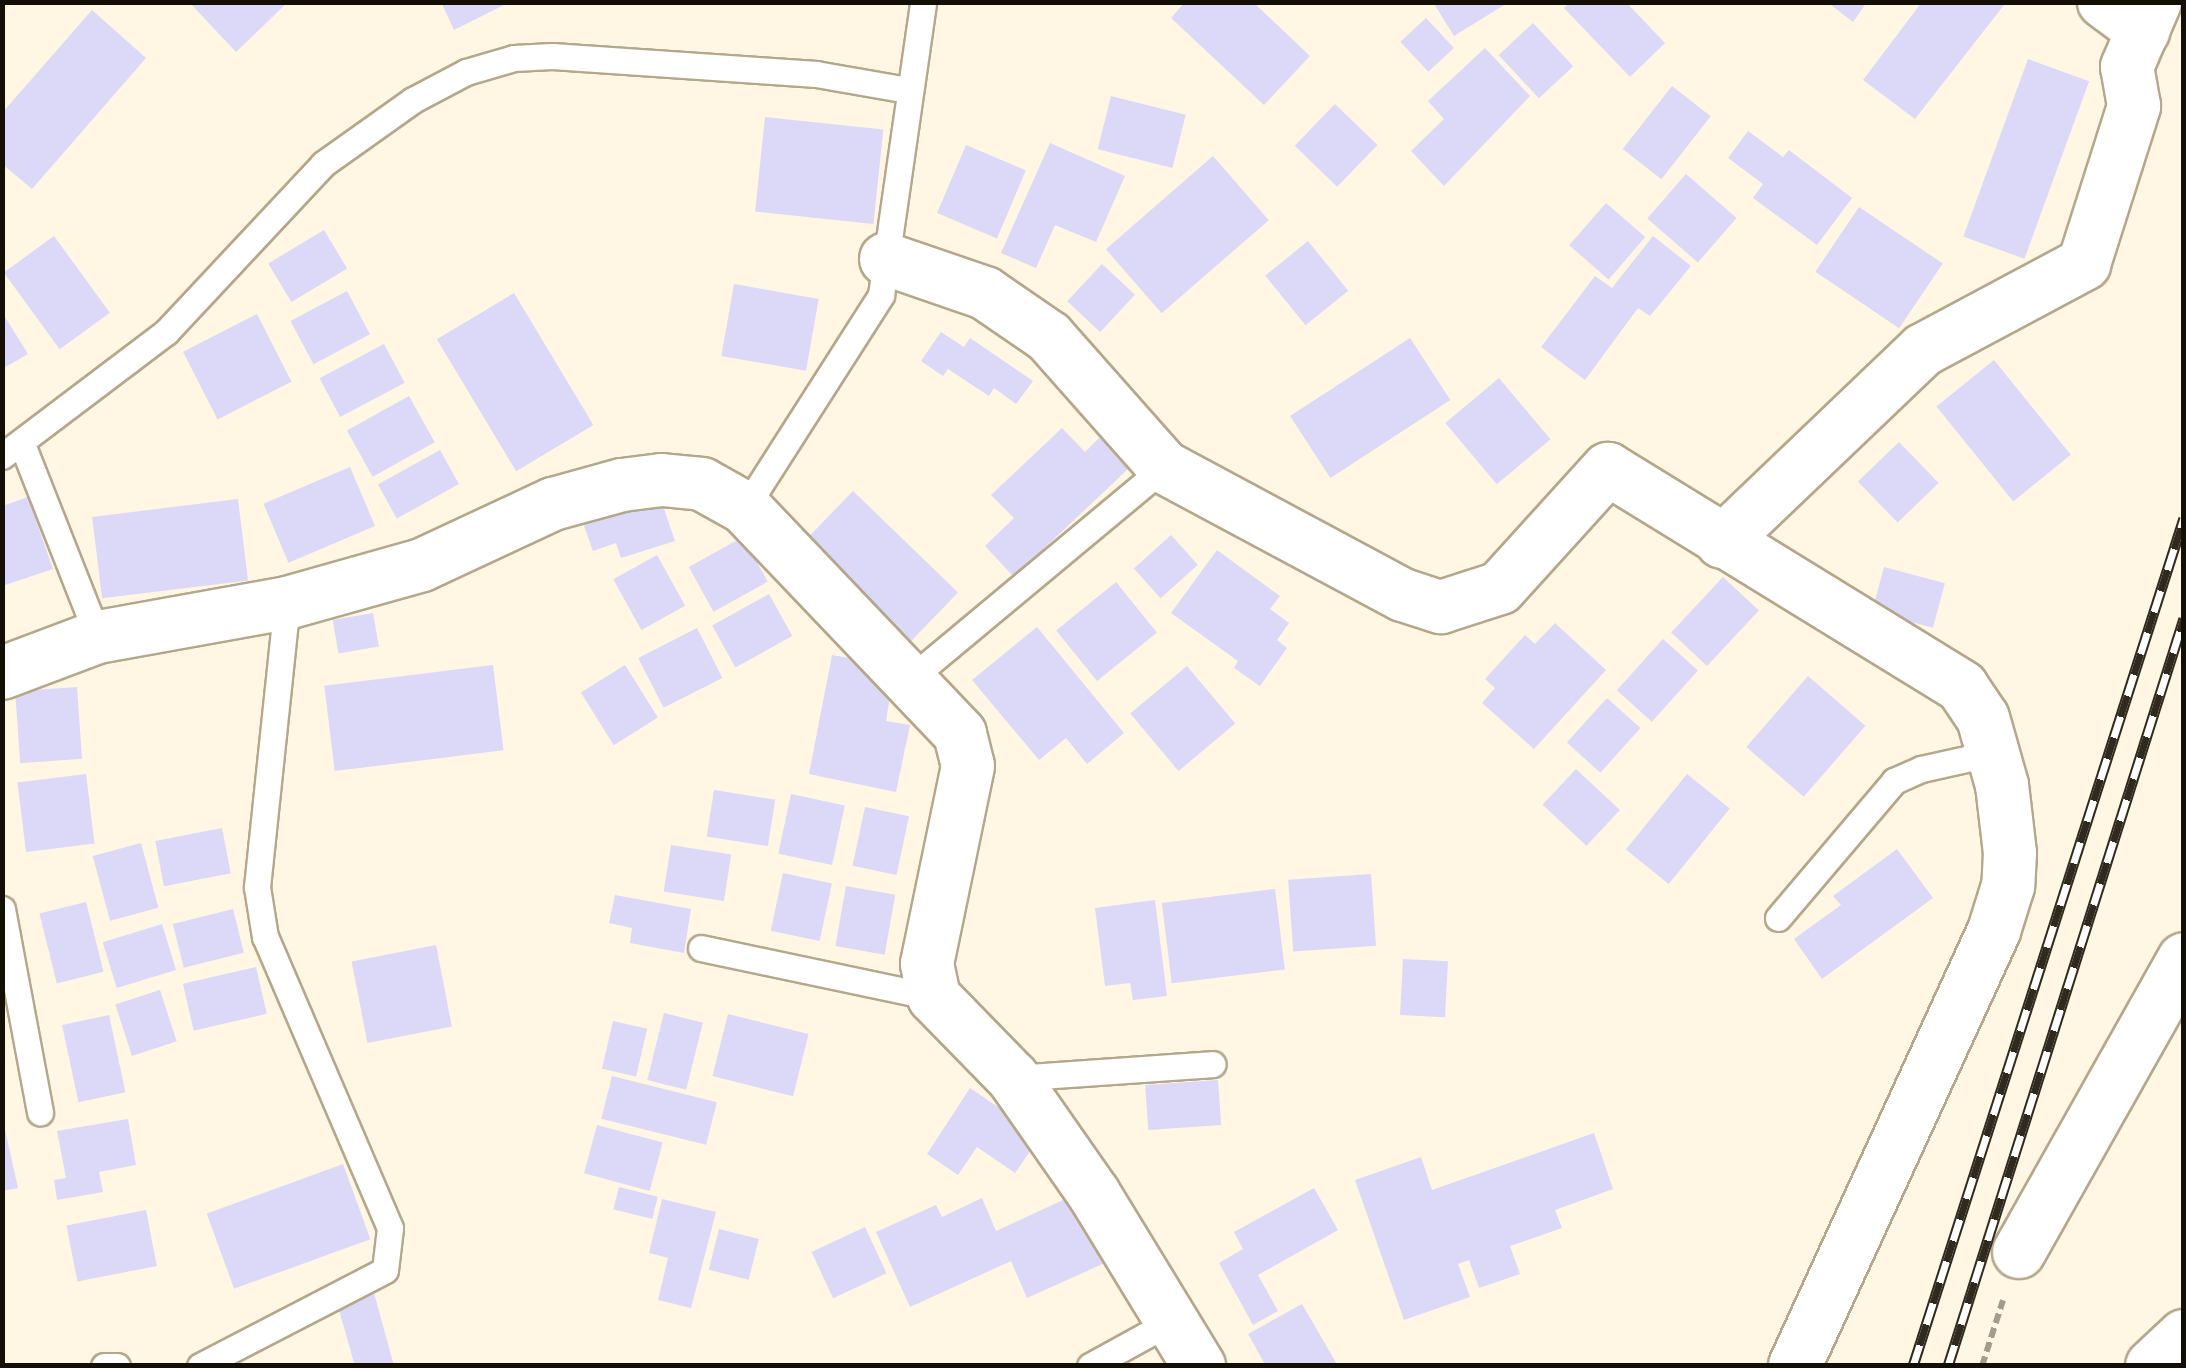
<!DOCTYPE html>
<style>
body{margin:0}
#map{position:relative;width:2186px;height:1368px;overflow:hidden;background:#fff6e3;font-family:"Fira Sans",sans-serif}
div>[style]{position:absolute}
[style*='--x']{left:calc(var(--x)*1px);top:calc(var(--y)*1px);width:calc(var(--w)*1px);rotate:calc(var(--a)*1deg)}
.building>*{inset:0;background:#dcd8f8;transform-origin:0 0}
.path>*{height:6px;margin-top:-3px;transform-origin:0;background:repeating-linear-gradient(90deg,#a39c8c 0 10px,transparent 0 15px)}
.roads{filter:drop-shadow(2px 0 #b5a78b) drop-shadow(-2px 0 #b5a78b) drop-shadow(0 2px #b5a78b) drop-shadow(0 -2px #b5a78b)}
.lane>*{height:25px;margin:-12.5px;padding:0 12.5px;transform-origin:12.5px;border-radius:12.5px;background:#fff}
.street>*{height:52px;margin:-26px;padding:0 26px;transform-origin:26px;border-radius:26px;background:#fff}
.rail>*{height:11px;margin-top:-5.5px;transform-origin:0;background:repeating-linear-gradient(90deg,#fff 0 22px,#2f291e 0 44px);box-sizing:border-box;border-block:2px solid #2f291e}
span{translate:-50% -50%;white-space:nowrap;text-align:center;line-height:1.15;-webkit-text-stroke:10px #fff;paint-order:stroke}
.frame{position:absolute;inset:0;border:5px solid #140f05;pointer-events:none}
</style>
<div id="map">
<div class="building">
<div style="clip-path:polygon(189px 2px,288px 2px,236px 52px)"></div>
<div style="clip-path:polygon(441px 2px,510px 2px,454px 30px)"></div>
<div style="clip-path:polygon(1185px 2px,1253px 2px,1310px 56px,1264px 105px,1171px 18px)"></div>
<div style="clip-path:polygon(1433px 2px,1509px 2px,1454px 36px)"></div>
<div style="clip-path:polygon(1570px 2px,1626px 2px,1665px 43px,1630px 77px,1564px 8px)"></div>
<div style="clip-path:polygon(1827px 2px,1867px 2px,1853px 22px)"></div>
<div style="clip-path:polygon(1922px 2px,2004px 5px,1915px 119px,1863px 80px)"></div>
<div style="clip-path:polygon(92px 10px,146px 58px,32px 189px,2px 164px,2px 113px)"></div>
<div style="left:1426px;top:18px;width:41px;height:35px;rotate:47deg"></div>
<div style="left:1533px;top:23px;width:59px;height:47px;rotate:47deg"></div>
<div style="clip-path:polygon(1485px 48px,1530px 96px,1444px 186px,1411px 151px,1444px 119px,1428px 101px)"></div>
<div style="left:2028px;top:59px;width:65px;height:189px;rotate:20deg"></div>
<div style="left:1672px;top:86px;width:49px;height:80px;rotate:38deg"></div>
<div style="left:1111px;top:96px;width:77px;height:55px;rotate:14deg"></div>
<div style="left:1335px;top:104px;width:59px;height:58px;rotate:44deg"></div>
<div style="left:765px;top:117px;width:119px;height:95px;rotate:6deg"></div>
<div style="clip-path:polygon(1748px 131px,1783px 157px,1789px 150px,1852px 198px,1817px 245px,1753px 198px,1763px 184px,1728px 158px)"></div>
<div style="clip-path:polygon(1050px 143px,1125px 176px,1096px 242px,1055px 225px,1036px 268px,1001px 253px)"></div>
<div style="left:966px;top:145px;width:65px;height:74px;rotate:23deg"></div>
<div style="left:1213px;top:156px;width:85px;height:142px;rotate:49deg"></div>
<div style="left:1686px;top:174px;width:67px;height:59px;rotate:41deg"></div>
<div style="left:1606px;top:203px;width:52px;height:56px;rotate:41deg"></div>
<div style="left:1859px;top:207px;width:101px;height:78px;rotate:34deg"></div>
<div style="left:324px;top:230px;width:45px;height:65px;rotate:59deg"></div>
<div style="left:54px;top:236px;width:95px;height:62px;rotate:54deg"></div>
<div style="clip-path:polygon(1653px 236px,1691px 266px,1650px 316px,1638px 308px,1585px 380px,1541px 347px,1595px 276px,1612px 288px)"></div>
<div style="left:1308px;top:241px;width:64px;height:55px;rotate:51deg"></div>
<div style="left:1102px;top:264px;width:45px;height:51px;rotate:43deg"></div>
<div style="left:734px;top:284px;width:86px;height:73px;rotate:10deg"></div>
<div style="left:347px;top:291px;width:49px;height:64px;rotate:62deg"></div>
<div style="left:514px;top:293px;width:154px;height:90px;rotate:59deg"></div>
<div style="clip-path:polygon(2px 312px,28px 354px,2px 369px)"></div>
<div style="left:257px;top:314px;width:76px;height:83px;rotate:63deg"></div>
<div style="clip-path:polygon(941px 332px,964px 347px,970px 338px,1033px 381px,1016px 404px,994px 388px,989px 396px,948px 369px,943px 376px,921px 361px)"></div>
<div style="left:1410px;top:338px;width:74px;height:143px;rotate:57deg"></div>
<div style="left:384px;top:344px;width:44px;height:73px;rotate:62deg"></div>
<div style="left:1994px;top:360px;width:122px;height:74px;rotate:51deg"></div>
<div style="left:1499px;top:378px;width:80px;height:70px;rotate:50deg"></div>
<div style="left:409px;top:396px;width:53px;height:71px;rotate:61deg"></div>
<div style="clip-path:polygon(1062px 428px,1085px 452px,1100px 437px,1129px 468px,1014px 577px,985px 546px,1014px 518px,991px 495px)"></div>
<div style="left:1899px;top:442px;width:57px;height:57px;rotate:46deg"></div>
<div style="left:440px;top:450px;width:39px;height:71px;rotate:61deg"></div>
<div style="left:350px;top:467px;width:64px;height:94px;rotate:67deg"></div>
<div style="left:853px;top:491px;width:146px;height:89px;rotate:44deg"></div>
<div style="clip-path:polygon(28px 497px,53px 569px,2px 586px,2px 506px)"></div>
<div style="clip-path:polygon(660px 497px,675px 541px,621px 558px,616px 543px,593px 551px,583px 523px)"></div>
<div style="left:238px;top:499px;width:82px;height:147px;rotate:83deg"></div>
<div style="left:1171px;top:535px;width:40px;height:50px;rotate:48deg"></div>
<div style="left:743px;top:537px;width:51px;height:62px;rotate:61deg"></div>
<div style="clip-path:polygon(1217px 550px,1280px 596px,1270px 609px,1289px 623px,1277px 640px,1287px 648px,1260px 686px,1234px 668px,1238px 661px,1171px 613px)"></div>
<div style="left:657px;top:555px;width:58px;height:50px;rotate:61deg"></div>
<div style="left:1884px;top:567px;width:63px;height:46px;rotate:15deg"></div>
<div style="left:1723px;top:577px;width:49px;height:76px;rotate:43deg"></div>
<div style="left:1116px;top:582px;width:65px;height:77px;rotate:51deg"></div>
<div style="left:769px;top:594px;width:48px;height:65px;rotate:61deg"></div>
<div style="left:373px;top:613px;width:34px;height:41px;rotate:80deg"></div>
<div style="clip-path:polygon(1555px 623px,1606px 670px,1534px 749px,1482px 703px,1495px 688px,1485px 679px,1525px 635px,1535px 644px)"></div>
<div style="clip-path:polygon(1037px 627px,1124px 733px,1087px 764px,1066px 738px,1039px 760px,972px 680px)"></div>
<div style="left:697px;top:628px;width:56px;height:66px;rotate:63deg"></div>
<div style="left:1663px;top:639px;width:47px;height:69px;rotate:42deg"></div>
<div style="clip-path:polygon(832px 655px,873px 662px,892px 683px,886px 721px,910px 725px,896px 792px,809px 774px)"></div>
<div style="left:493px;top:665px;width:86px;height:170px;rotate:83deg"></div>
<div style="left:625px;top:665px;width:62px;height:52px;rotate:58deg"></div>
<div style="left:1187px;top:666px;width:75px;height:74px;rotate:50deg"></div>
<div style="left:1808px;top:676px;width:76px;height:94px;rotate:41deg"></div>
<div style="left:77px;top:687px;width:72px;height:62px;rotate:86deg"></div>
<div style="left:1607px;top:698px;width:45px;height:60px;rotate:42deg"></div>
<div style="left:1576px;top:769px;width:60px;height:49px;rotate:43deg"></div>
<div style="left:86px;top:774px;width:70px;height:69px;rotate:83deg"></div>
<div style="left:1687px;top:774px;width:55px;height:97px;rotate:39deg"></div>
<div style="left:714px;top:790px;width:62px;height:47px;rotate:9deg"></div>
<div style="left:791px;top:794px;width:55px;height:61px;rotate:12deg"></div>
<div style="left:865px;top:807px;width:45px;height:60px;rotate:12deg"></div>
<div style="left:222px;top:828px;width:46px;height:68px;rotate:79deg"></div>
<div style="left:141px;top:843px;width:67px;height:50px;rotate:75deg"></div>
<div style="left:671px;top:845px;width:61px;height:47px;rotate:9deg"></div>
<div style="clip-path:polygon(1897px 849px,1933px 898px,1822px 979px,1794px 939px,1841px 905px,1833px 896px)"></div>
<div style="left:783px;top:873px;width:50px;height:59px;rotate:12deg"></div>
<div style="left:1371px;top:874px;width:72px;height:83px;rotate:86deg"></div>
<div style="left:846px;top:886px;width:50px;height:61px;rotate:10deg"></div>
<div style="left:1275px;top:889px;width:81px;height:114px;rotate:83deg"></div>
<div style="clip-path:polygon(615px 895px,691px 909px,684px 953px,630px 943px,632px 928px,609px 923px)"></div>
<div style="clip-path:polygon(1155px 900px,1167px 996px,1133px 1000px,1130px 983px,1105px 986px,1095px 908px)"></div>
<div style="left:86px;top:902px;width:72px;height:48px;rotate:76deg"></div>
<div style="left:233px;top:909px;width:45px;height:62px;rotate:76deg"></div>
<div style="left:162px;top:924px;width:48px;height:62px;rotate:73deg"></div>
<div style="left:436px;top:945px;width:83px;height:86px;rotate:79deg"></div>
<div style="left:1403px;top:959px;width:45px;height:56px;rotate:3deg"></div>
<div style="left:256px;top:967px;width:48px;height:75px;rotate:77deg"></div>
<div style="left:160px;top:990px;width:54px;height:47px;rotate:72deg"></div>
<div style="left:664px;top:1013px;width:40px;height:69px;rotate:14deg"></div>
<div style="left:728px;top:1014px;width:83px;height:64px;rotate:14deg"></div>
<div style="left:109px;top:1015px;width:79px;height:48px;rotate:78deg"></div>
<div style="left:613px;top:1021px;width:35px;height:49px;rotate:13deg"></div>
<div style="left:612px;top:1076px;width:108px;height:44px;rotate:14deg"></div>
<div style="left:1218px;top:1080px;width:45px;height:73px;rotate:86deg"></div>
<div style="clip-path:polygon(970px 1088px,1001px 1109px,1031px 1150px,1015px 1173px,977px 1147px,958px 1175px,927px 1154px)"></div>
<div style="clip-path:polygon(128px 1119px,136px 1165px,99px 1172px,103px 1192px,57px 1200px,54px 1180px,66px 1178px,57px 1131px)"></div>
<div style="clip-path:polygon(4px 1125px,18px 1188px,2px 1191px,2px 1126px)"></div>
<div style="left:597px;top:1125px;width:68px;height:50px;rotate:15deg"></div>
<div style="clip-path:polygon(1594px 1133px,1613px 1189px,1555px 1210px,1562px 1228px,1510px 1246px,1520px 1274px,1479px 1288px,1469px 1260px,1458px 1264px,1470px 1297px,1404px 1320px,1355px 1180px,1421px 1157px,1432px 1190px)"></div>
<div style="left:343px;top:1164px;width:80px;height:145px;rotate:70deg"></div>
<div style="left:619px;top:1187px;width:40px;height:23px;rotate:14deg"></div>
<div style="clip-path:polygon(1314px 1188px,1338px 1230px,1258px 1275px,1278px 1311px,1253px 1325px,1219px 1263px,1243px 1249px,1234px 1232px)"></div>
<div style="clip-path:polygon(1076px 1194px,1107px 1262px,1027px 1298px,1011px 1261px,910px 1307px,876px 1232px,936px 1205px,942px 1217px,982px 1198px,996px 1231px)"></div>
<div style="clip-path:polygon(662px 1199px,716px 1212px,691px 1308px,658px 1300px,668px 1258px,649px 1253px)"></div>
<div style="left:146px;top:1210px;width:57px;height:81px;rotate:79deg"></div>
<div style="left:865px;top:1227px;width:51px;height:59px;rotate:65deg"></div>
<div style="left:719px;top:1229px;width:41px;height:42px;rotate:14deg"></div>
<div style="clip-path:polygon(374px 1293px,394px 1366px,355px 1366px,337px 1303px)"></div>
<div style="clip-path:polygon(1302px 1304px,1338px 1366px,1266px 1366px,1248px 1334px)"></div>
</div>
<div class="path">
<div style="--x:1982;--y:1366;--w:69;--a:-72.3"></div>
</div>
<div class="roads">
<div class="lane">
<div style="--x:22;--y:444;--w:207;--a:68.5"></div>
<div style="--x:2;--y:456;--w:206;--a:-37.1"></div>
<div style="--x:166;--y:332;--w:230;--a:-46.9"></div>
<div style="--x:323;--y:164;--w:110;--a:-35.4"></div>
<div style="--x:413;--y:100;--w:60;--a:-27.8"></div>
<div style="--x:466;--y:72;--w:50;--a:-16.3"></div>
<div style="--x:514;--y:58;--w:38;--a:-3"></div>
<div style="--x:552;--y:56;--w:265;--a:3.9"></div>
<div style="--x:816;--y:74;--w:93;--a:9.9"></div>
<div style="--x:745;--y:508;--w:253;--a:-57.4"></div>
<div style="--x:881;--y:295;--w:296;--a:-81.8"></div>
<div style="--x:910;--y:679;--w:331;--a:-39.8"></div>
<div style="--x:2;--y:909;--w:207;--a:79.4"></div>
<div style="--x:1778;--y:918;--w:180;--a:-49.7"></div>
<div style="--x:1894;--y:781;--w:30;--a:-24"></div>
<div style="--x:1921;--y:769;--w:74;--a:-12.5"></div>
<div style="--x:701;--y:948;--w:238;--a:11.9"></div>
<div style="--x:1013;--y:1078;--w:200;--a:-4"></div>
<div style="--x:104;--y:1366;--w:13;--a:0"></div>
<div style="--x:200;--y:1366;--w:208;--a:-27.4"></div>
<div style="--x:385;--y:1270;--w:42;--a:-83.2"></div>
<div style="--x:390;--y:1228;--w:317;--a:-113.2"></div>
<div style="--x:265;--y:937;--w:51;--a:-99.1"></div>
<div style="--x:257;--y:887;--w:286;--a:-84"></div>
<div style="--x:1090;--y:1366;--w:94;--a:-28.8"></div>
</div>
<div class="street">
<div style="--x:2104;--y:2;--w:49;--a:36.6"></div>
<div style="--x:886;--y:259;--w:105;--a:19"></div>
<div style="--x:985;--y:293;--w:78;--a:34.5"></div>
<div style="--x:1049;--y:337;--w:174;--a:48.5"></div>
<div style="--x:1164;--y:467;--w:271;--a:28.2"></div>
<div style="--x:1403;--y:595;--w:40;--a:18"></div>
<div style="--x:1441;--y:607;--w:62;--a:-17.9"></div>
<div style="--x:1500;--y:588;--w:161;--a:-47.8"></div>
<div style="--x:1608;--y:469;--w:416;--a:31.6"></div>
<div style="--x:1962;--y:687;--w:37;--a:56"></div>
<div style="--x:1983;--y:718;--w:70;--a:74.2"></div>
<div style="--x:2002;--y:785;--w:68;--a:83.3"></div>
<div style="--x:2010;--y:853;--w:33;--a:93"></div>
<div style="--x:2008;--y:886;--w:47;--a:107.3"></div>
<div style="--x:1994;--y:931;--w:478;--a:114.6"></div>
<div style="--x:1722;--y:542;--w:278;--a:-43.7"></div>
<div style="--x:1923;--y:350;--w:183;--a:-28.1"></div>
<div style="--x:2084;--y:264;--w:166;--a:-72.4"></div>
<div style="--x:2134;--y:106;--w:40;--a:-100"></div>
<div style="--x:2127;--y:67;--w:71;--a:-66.7"></div>
<div style="--x:2;--y:673;--w:103;--a:-20.6"></div>
<div style="--x:98;--y:637;--w:192;--a:-10.2"></div>
<div style="--x:287;--y:603;--w:140;--a:-15.7"></div>
<div style="--x:422;--y:565;--w:145;--a:-25"></div>
<div style="--x:553;--y:504;--w:72;--a:-15.4"></div>
<div style="--x:622;--y:485;--w:40;--a:-7.1"></div>
<div style="--x:662;--y:480;--w:40;--a:5.7"></div>
<div style="--x:702;--y:484;--w:49;--a:29.2"></div>
<div style="--x:745;--y:508;--w:312;--a:46.4"></div>
<div style="--x:960;--y:734;--w:33;--a:76"></div>
<div style="--x:968;--y:766;--w:202;--a:101.7"></div>
<div style="--x:927;--y:964;--w:34;--a:78"></div>
<div style="--x:934;--y:997;--w:113;--a:45.7"></div>
<div style="--x:1013;--y:1078;--w:141;--a:55.1"></div>
<div style="--x:1094;--y:1194;--w:202;--a:58.6"></div>
<div style="--x:2019;--y:1252;--w:336;--a:-60.6"></div>
<div style="--x:2152;--y:1366;--w:44;--a:-43.2"></div>
</div>
</div>
<div class="rail">
<div style="--x:1913;--y:1366;--w:890;--a:-72.28"></div>
<div style="--x:1948;--y:1366;--w:784;--a:-72.49"></div>
</div>
<div class="frame"></div>
</div>
